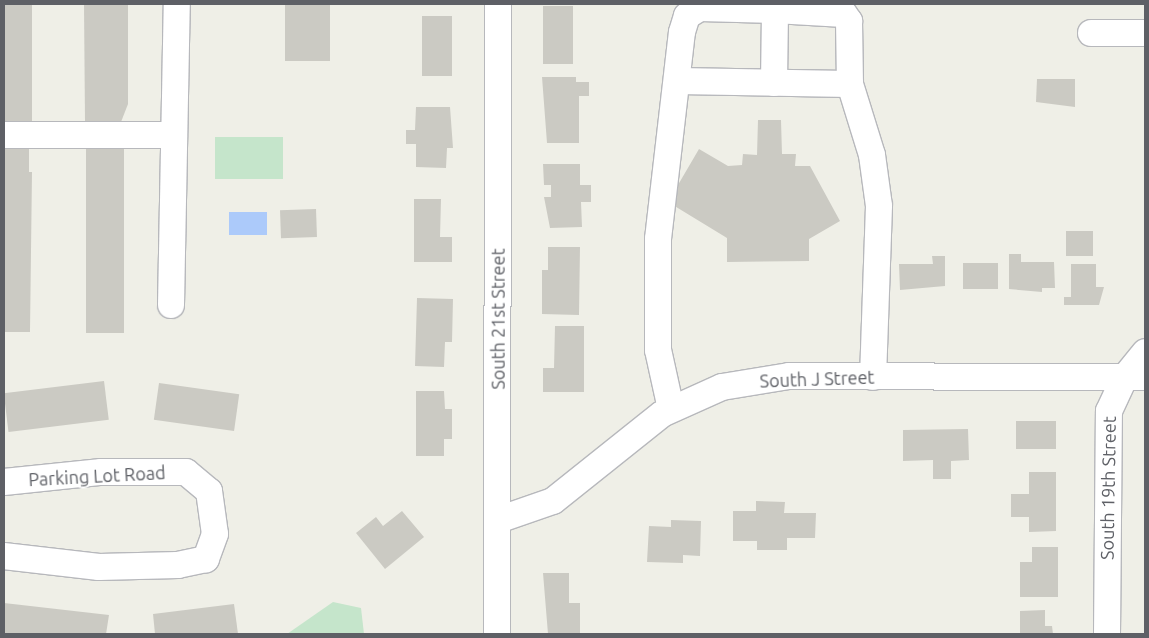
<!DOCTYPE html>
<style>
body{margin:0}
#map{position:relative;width:1149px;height:638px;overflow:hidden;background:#efefe7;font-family:Ubuntu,sans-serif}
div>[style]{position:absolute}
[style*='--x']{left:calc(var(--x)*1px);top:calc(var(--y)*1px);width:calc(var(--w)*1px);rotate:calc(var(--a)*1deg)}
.green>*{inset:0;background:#c5e5cb;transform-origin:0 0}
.water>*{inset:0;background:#accafa;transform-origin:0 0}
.building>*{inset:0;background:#cbcac3;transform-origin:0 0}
.roads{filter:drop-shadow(1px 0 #b7b8bc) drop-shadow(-1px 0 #b7b8bc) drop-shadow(0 1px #b7b8bc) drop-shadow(0 -1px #b7b8bc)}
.minor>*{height:26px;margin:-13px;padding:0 13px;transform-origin:13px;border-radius:13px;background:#fff}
span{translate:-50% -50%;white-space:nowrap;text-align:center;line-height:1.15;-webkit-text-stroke:4px #fff;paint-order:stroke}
.street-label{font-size:18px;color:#5e6066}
.frame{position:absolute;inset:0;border:5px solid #5e6066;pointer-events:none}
</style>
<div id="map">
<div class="green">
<div style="left:215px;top:137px;width:68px;height:42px"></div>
<div style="clip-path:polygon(333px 602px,361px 608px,364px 634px,287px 634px)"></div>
</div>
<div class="water">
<div style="left:229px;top:212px;width:38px;height:23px"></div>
</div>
<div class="building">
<div style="left:4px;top:4px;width:28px;height:118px"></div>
<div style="clip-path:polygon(84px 4px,128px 4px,128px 104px,121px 122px,85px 122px)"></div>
<div style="left:285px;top:4px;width:45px;height:57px"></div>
<div style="left:543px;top:6px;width:30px;height:58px"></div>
<div style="left:422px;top:16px;width:30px;height:60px"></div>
<div style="clip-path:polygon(542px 77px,576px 77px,576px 82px,589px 82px,589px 96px,579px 96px,579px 143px,547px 143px)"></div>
<div style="clip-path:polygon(1037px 79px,1075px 79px,1075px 107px,1036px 102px)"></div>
<div style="clip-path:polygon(416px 107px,450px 107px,453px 148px,447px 148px,446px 168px,416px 167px,416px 144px,406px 144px,406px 130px,415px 130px)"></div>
<div style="clip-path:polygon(758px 120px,781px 120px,782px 154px,796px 154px,795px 166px,810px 166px,840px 221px,809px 239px,809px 261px,727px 262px,727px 238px,668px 202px,699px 149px,728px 166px,742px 165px,743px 154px,757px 155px)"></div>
<div style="clip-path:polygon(4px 147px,29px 147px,29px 172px,32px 172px,30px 332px,4px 332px)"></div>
<div style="left:86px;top:147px;width:38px;height:186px"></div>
<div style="clip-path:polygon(543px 164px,580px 164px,580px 185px,591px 185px,591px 202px,581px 202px,582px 227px,550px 228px,544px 197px,551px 197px,551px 185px,544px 185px)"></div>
<div style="clip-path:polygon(414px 199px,441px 199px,440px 237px,452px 237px,452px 262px,414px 262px)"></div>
<div style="left:316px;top:209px;width:28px;height:36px;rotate:88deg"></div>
<div style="left:1066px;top:231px;width:27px;height:25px"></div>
<div style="clip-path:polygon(548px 247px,580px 247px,579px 315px,542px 314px,542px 270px,548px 270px)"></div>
<div style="clip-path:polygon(1009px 254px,1021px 254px,1021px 262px,1054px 262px,1055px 288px,1042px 288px,1042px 292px,1009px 289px)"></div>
<div style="clip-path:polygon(932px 256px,945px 256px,945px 286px,900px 290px,899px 264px,933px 264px)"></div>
<div style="left:963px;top:263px;width:35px;height:26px"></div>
<div style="clip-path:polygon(1071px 264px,1096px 264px,1096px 287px,1104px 287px,1099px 305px,1064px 305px,1064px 297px,1071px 297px)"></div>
<div style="clip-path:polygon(417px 298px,453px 299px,452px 342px,445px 342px,444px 367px,415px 366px)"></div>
<div style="clip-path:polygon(555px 326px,584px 326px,584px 392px,543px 392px,543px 368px,554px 368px)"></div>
<div style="left:104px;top:381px;width:39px;height:101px;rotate:83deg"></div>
<div style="left:159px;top:383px;width:81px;height:37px;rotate:8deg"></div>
<div style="clip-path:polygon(416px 391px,444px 391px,445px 409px,452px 409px,452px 439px,444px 439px,444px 456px,416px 456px)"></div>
<div style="left:1016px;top:421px;width:40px;height:28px"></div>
<div style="clip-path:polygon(968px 429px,969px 460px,951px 461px,951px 479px,933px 479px,933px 460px,903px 461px,903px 430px)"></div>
<div style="clip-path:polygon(1029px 472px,1056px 472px,1056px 531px,1029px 532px,1029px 517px,1011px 517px,1011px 494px,1029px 494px)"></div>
<div style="clip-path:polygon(756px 501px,785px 502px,784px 513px,816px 513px,815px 538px,787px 538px,787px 550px,757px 550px,757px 541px,733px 541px,733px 511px,756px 511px)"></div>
<div style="clip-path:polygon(402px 511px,424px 537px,385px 569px,356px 533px,376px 517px,383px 526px)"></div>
<div style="clip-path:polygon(671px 520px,701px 521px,700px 556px,683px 555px,683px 563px,647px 562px,649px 526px,671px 527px)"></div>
<div style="clip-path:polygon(1032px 547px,1058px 547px,1058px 597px,1020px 597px,1020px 562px,1032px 562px)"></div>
<div style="clip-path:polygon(543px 573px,569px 573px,569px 603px,580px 603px,580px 634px,548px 634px)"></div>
<div style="clip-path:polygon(4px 603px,109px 615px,106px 634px,4px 634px)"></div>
<div style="clip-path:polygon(234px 604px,238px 634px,155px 634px,153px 614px)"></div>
<div style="clip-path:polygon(1045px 610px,1045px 626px,1052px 626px,1053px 634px,1020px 634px,1020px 611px)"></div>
</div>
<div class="roads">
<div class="minor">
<div style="--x:1091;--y:33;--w:54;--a:0"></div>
<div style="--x:677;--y:81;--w:173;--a:1"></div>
<div style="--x:774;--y:83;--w:73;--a:-89.2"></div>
<div style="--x:775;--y:10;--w:69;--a:3.3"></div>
<div style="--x:844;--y:14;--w:9;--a:54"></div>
<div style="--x:849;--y:21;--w:63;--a:89.1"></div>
<div style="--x:850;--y:84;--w:74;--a:72.8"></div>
<div style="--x:872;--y:155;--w:51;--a:82.2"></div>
<div style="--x:879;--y:206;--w:171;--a:92"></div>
<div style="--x:4;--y:135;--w:170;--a:0"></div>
<div style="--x:171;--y:305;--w:301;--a:-88.9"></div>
<div style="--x:671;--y:409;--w:60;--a:-102.4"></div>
<div style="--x:658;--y:350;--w:111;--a:-90"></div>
<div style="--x:658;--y:239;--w:208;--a:-83.4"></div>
<div style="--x:682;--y:32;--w:17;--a:-73"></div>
<div style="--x:687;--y:16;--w:15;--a:-32"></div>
<div style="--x:700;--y:8;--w:75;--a:1.5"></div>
<div style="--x:775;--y:10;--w:6;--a:-90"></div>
<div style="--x:4;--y:482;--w:98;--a:-5.9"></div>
<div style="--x:101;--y:472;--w:85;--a:0"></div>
<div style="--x:186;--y:472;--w:30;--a:40"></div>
<div style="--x:209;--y:491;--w:43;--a:82.1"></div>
<div style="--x:215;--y:534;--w:27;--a:110"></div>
<div style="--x:206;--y:559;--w:29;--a:168"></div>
<div style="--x:178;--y:565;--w:79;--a:178.5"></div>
<div style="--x:99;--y:567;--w:96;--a:-173.4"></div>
<div style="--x:498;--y:520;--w:58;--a:-19.1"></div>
<div style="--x:553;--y:501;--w:139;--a:-38.6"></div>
<div style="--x:662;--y:414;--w:66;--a:-24.2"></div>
<div style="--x:722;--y:387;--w:68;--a:-9.3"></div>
<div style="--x:789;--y:376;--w:356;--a:0.2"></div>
<div style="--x:497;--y:634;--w:630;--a:-89.91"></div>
<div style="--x:1107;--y:634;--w:223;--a:-89.5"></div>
<div style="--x:1109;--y:411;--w:38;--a:-65"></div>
<div style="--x:1125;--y:377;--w:32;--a:-51"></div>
</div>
</div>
<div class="street-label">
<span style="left:498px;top:319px;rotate:-90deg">South 21st Street</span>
<span style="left:817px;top:379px;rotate:-2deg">South J Street</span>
<span style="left:97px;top:476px;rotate:-3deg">Parking Lot Road</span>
<span style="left:1108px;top:488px;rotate:-89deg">South 19th Street</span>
</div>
<div class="frame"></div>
</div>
